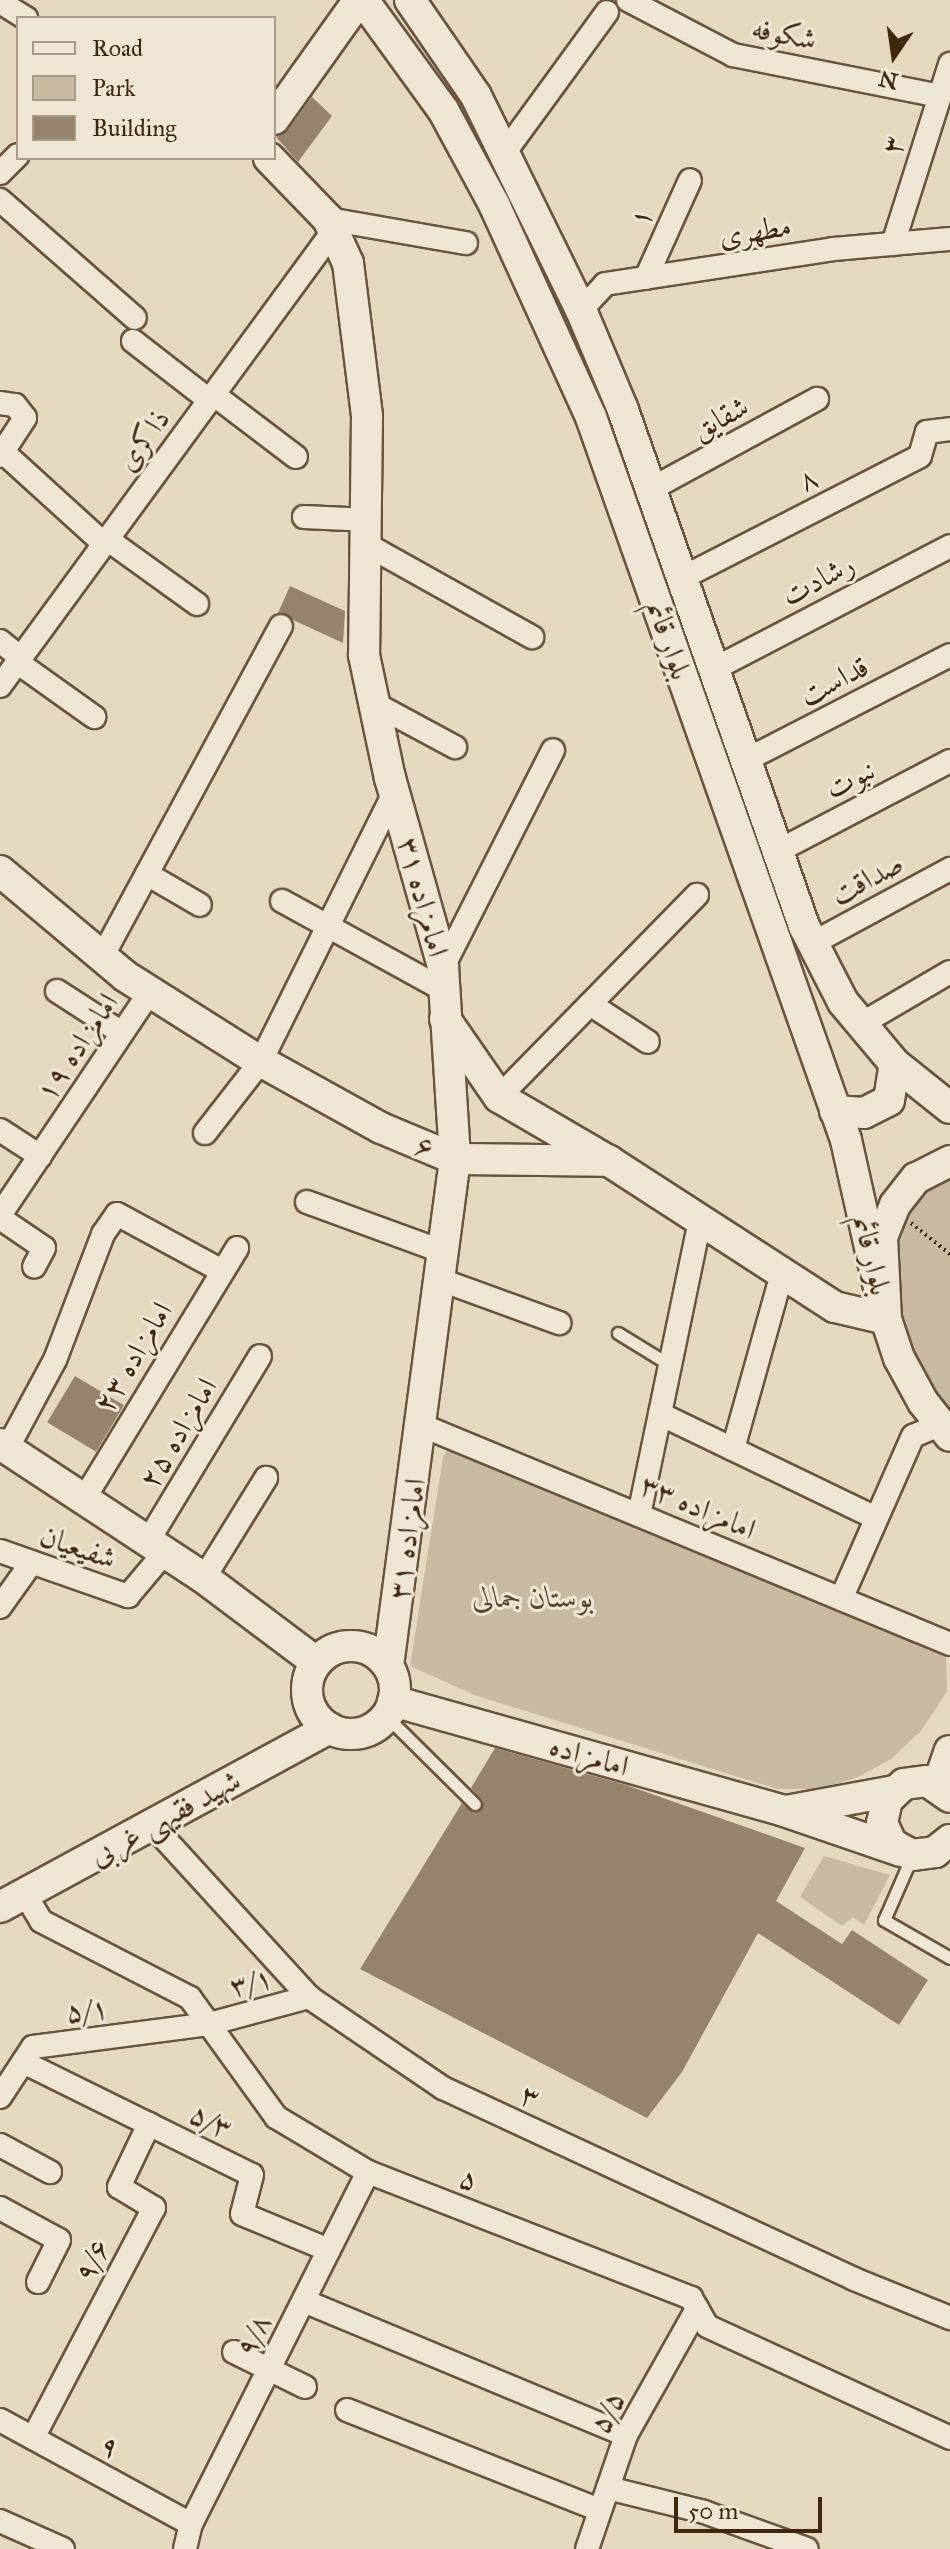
<!DOCTYPE html>
<meta charset="utf-8">
<style>
body{margin:0}
#map{position:relative;width:950px;height:2549px;overflow:hidden;background:#e4d8bf;font-family:"IM FELL Great Primer",Amiri,serif}
div>[style]{position:absolute}
[style*='--x']{left:calc(var(--x)*1px);top:calc(var(--y)*1px);width:calc(var(--w)*1px);rotate:calc(var(--a)*1deg)}
.green>*{inset:0;background:#c8baa1}
.building>*{inset:0;background:#95846b;transform-origin:0 0}
.path>*{height:4px;margin-top:-2px;transform-origin:0;background:repeating-linear-gradient(90deg,#40280f 0 2px,transparent 0 6px)}
.roads{filter:drop-shadow(2px 0 #69543b) drop-shadow(-2px 0 #69543b) drop-shadow(0 2px #69543b) drop-shadow(0 -2px #69543b)}
.lane>*{height:11px;margin:-5.5px;padding:0 5.5px;transform-origin:5.5px;border-radius:5.5px;background:#ede6d5}
.street>*{height:22px;margin:-11px;padding:0 11px;transform-origin:11px;border-radius:11px;background:#ede6d5}
.secondary>*{height:30px;margin:-15px;padding:0 15px;transform-origin:15px;border-radius:15px;background:#ede6d5}
.secondary>.ring{margin:-15px;padding:0;box-sizing:content-box;background:none;border:30px solid #ede6d5;border-radius:50%}
span{translate:-50% -50%;white-space:nowrap;text-align:center;line-height:1.15;-webkit-text-stroke:6px #ede6d5;paint-order:stroke}
.street-label{font-size:30px;color:#40280f}
.park-label{font-size:30px;color:#5b452c;font-style:italic}
.legend{position:absolute;left:16px;top:16px;width:260px;height:144px;box-sizing:border-box;background:#ede6d5;border:2px solid #a89a86;margin:0;padding:10px 14px;list-style:none;font-size:24px;color:#40280f}
.legend li{display:flex;align-items:center;gap:16px;height:40px}
.legend b{width:40px;border:2px solid #a89a86}
.north{position:absolute;left:854px;top:16px;width:80px;height:80px;-webkit-text-stroke:6px #ede6d5;paint-order:stroke;rotate:193deg;font-size:22px;font-weight:700;line-height:32px;text-align:center;color:#40280f}
.north::after{content:'';display:block;margin:auto;width:28px;height:36px;background:#40280f;clip-path:polygon(50% 0,100% 100%,50% 72%,0 100%)}
.scale{position:absolute;left:674px;top:2497px;width:148px;height:36px;box-sizing:border-box;border:4px solid #40280f;border-top:0;padding-left:10px;font-size:24px;line-height:28px;white-space:nowrap;color:#40280f;-webkit-text-stroke:6px #ede6d5;paint-order:stroke}
</style>
<div id="map">
<div class="green">
<div style="clip-path:polygon(950px 1177px,950px 1413px,934px 1393px,905px 1329px,896px 1261px,902px 1227px,918px 1198px)"></div>
<div style="clip-path:polygon(452px 1441px,946px 1653px,947px 1691px,921px 1731px,891px 1759px,856px 1778px,817px 1789px,777px 1789px,477px 1696px,410px 1666px,443px 1457px)"></div>
<div style="clip-path:polygon(824px 1856px,890px 1875px,864px 1925px,853px 1917px,842px 1926px,800px 1897px)"></div>
</div>
<div class="building">
<div style="clip-path:polygon(312px 97px,332px 116px,298px 162px,276px 137px,288px 130px)"></div>
<div style="clip-path:polygon(290px 586px,345px 611px,343px 643px,278px 613px)"></div>
<div style="left:75px;top:1376px;width:57px;height:54px;rotate:31deg"></div>
<div style="clip-path:polygon(495px 1748px,626px 1785px,805px 1848px,776px 1901px,842px 1944px,852px 1930px,928px 1980px,899px 2025px,758px 1933px,682px 2072px,647px 2118px,360px 1969px,462px 1803px,472px 1812px,482px 1809px,483px 1801px,471px 1788px)"></div>
</div>
<div class="path">
<div style="--x:911;--y:1223;--w:50;--a:38.5"></div>
</div>
<div class="roads">
<div class="lane">
<div style="--x:618;--y:1333;--w:61;--a:31.6"></div>
<div style="--x:386;--y:1716;--w:125;--a:44.7"></div>
<div style="--x:912;--y:1856;--w:70;--a:113.6"></div>
<div style="--x:884;--y:1920;--w:76;--a:29.9"></div>
</div>
<div class="street">
<div style="--x:628;--y:0;--w:119;--a:27.6"></div>
<div style="--x:733;--y:55;--w:211;--a:11.2"></div>
<div style="--x:0;--y:2;--w:31;--a:32"></div>
<div style="--x:505;--y:152;--w:173;--a:-53.9"></div>
<div style="--x:0;--y:173;--w:25;--a:-45"></div>
<div style="--x:0;--y:200;--w:179;--a:41.2"></div>
<div style="--x:328;--y:219;--w:140;--a:9.9"></div>
<div style="--x:893;--y:244;--w:189;--a:-72.4"></div>
<div style="--x:646;--y:278;--w:107;--a:-65.8"></div>
<div style="--x:581;--y:310;--w:35;--a:-47"></div>
<div style="--x:605;--y:284;--w:231;--a:-8.7"></div>
<div style="--x:833;--y:249;--w:117;--a:-4.9"></div>
<div style="--x:133;--y:341;--w:96;--a:37.8"></div>
<div style="--x:213;--y:394;--w:104;--a:37.2"></div>
<div style="--x:0;--y:403;--w:15;--a:8"></div>
<div style="--x:15;--y:405;--w:16;--a:52"></div>
<div style="--x:25;--y:418;--w:45;--a:123.3"></div>
<div style="--x:3;--y:452;--w:137;--a:42.3"></div>
<div style="--x:651;--y:489;--w:189;--a:-28.5"></div>
<div style="--x:304;--y:517;--w:65;--a:2.6"></div>
<div style="--x:107;--y:539;--w:111;--a:35.8"></div>
<div style="--x:369;--y:546;--w:187;--a:29.2"></div>
<div style="--x:682;--y:578;--w:267;--a:-27.1"></div>
<div style="--x:920;--y:456;--w:25;--a:-74"></div>
<div style="--x:927;--y:432;--w:23;--a:-7"></div>
<div style="--x:0;--y:641;--w:27;--a:39"></div>
<div style="--x:17;--y:662;--w:95;--a:35.5"></div>
<div style="--x:714;--y:669;--w:266;--a:-27.5"></div>
<div style="--x:0;--y:686;--w:565;--a:-53.78"></div>
<div style="--x:375;--y:704;--w:91;--a:28.3"></div>
<div style="--x:746;--y:760;--w:229;--a:-27.2"></div>
<div style="--x:778;--y:851;--w:194;--a:-27.6"></div>
<div style="--x:147;--y:874;--w:61;--a:30.3"></div>
<div style="--x:282;--y:901;--w:185;--a:28.8"></div>
<div style="--x:813;--y:943;--w:156;--a:-28.4"></div>
<div style="--x:102;--y:957;--w:376;--a:-61.6"></div>
<div style="--x:443;--y:967;--w:243;--a:-63.1"></div>
<div style="--x:57;--y:991;--w:77;--a:32.9"></div>
<div style="--x:590;--y:1004;--w:69;--a:33.2"></div>
<div style="--x:861;--y:1024;--w:103;--a:-30.3"></div>
<div style="--x:499;--y:1097;--w:283;--a:-45.6"></div>
<div style="--x:0;--y:1130;--w:48;--a:33"></div>
<div style="--x:205;--y:1133;--w:91;--a:-52.1"></div>
<div style="--x:261;--y:1061;--w:299;--a:-63.6"></div>
<div style="--x:307;--y:1202;--w:146;--a:20.1"></div>
<div style="--x:0;--y:1215;--w:269;--a:-56.1"></div>
<div style="--x:0;--y:1218;--w:53;--a:34.3"></div>
<div style="--x:44;--y:1248;--w:21;--a:118"></div>
<div style="--x:441;--y:1280;--w:126;--a:20"></div>
<div style="--x:660;--y:1414;--w:240;--a:25.7"></div>
<div style="--x:423;--y:1426;--w:570;--a:22.47"></div>
<div style="--x:7;--y:1449;--w:101;--a:-61.7"></div>
<div style="--x:55;--y:1360;--w:135;--a:-69.1"></div>
<div style="--x:103;--y:1234;--w:24;--a:-55"></div>
<div style="--x:117;--y:1214;--w:119;--a:28.5"></div>
<div style="--x:733;--y:1449;--w:183;--a:-74.4"></div>
<div style="--x:84;--y:1499;--w:294;--a:-58.6"></div>
<div style="--x:639;--y:1515;--w:301;--a:-78.3"></div>
<div style="--x:148;--y:1541;--w:216;--a:-58.8"></div>
<div style="--x:0;--y:1551;--w:136;--a:19.4"></div>
<div style="--x:128;--y:1596;--w:57;--a:-49.9"></div>
<div style="--x:204;--y:1578;--w:118;--a:-58.2"></div>
<div style="--x:841;--y:1599;--w:178;--a:-66.2"></div>
<div style="--x:913;--y:1436;--w:30;--a:-23"></div>
<div style="--x:0;--y:1607;--w:55;--a:-54.6"></div>
<div style="--x:153;--y:1826;--w:231;--a:47.6"></div>
<div style="--x:309;--y:1997;--w:162;--a:34.2"></div>
<div style="--x:443;--y:2088;--w:453;--a:24.9"></div>
<div style="--x:854;--y:2279;--w:104;--a:22.1"></div>
<div style="--x:25;--y:1894;--w:31;--a:59"></div>
<div style="--x:41;--y:1921;--w:168;--a:27.3"></div>
<div style="--x:190;--y:1998;--w:147;--a:54.1"></div>
<div style="--x:276;--y:2117;--w:107;--a:30.9"></div>
<div style="--x:368;--y:2172;--w:347;--a:21.3"></div>
<div style="--x:691;--y:2298;--w:32;--a:60"></div>
<div style="--x:707;--y:2326;--w:268;--a:24.7"></div>
<div style="--x:23;--y:2062;--w:255;--a:26.3"></div>
<div style="--x:252;--y:2175;--w:40;--a:104.4"></div>
<div style="--x:242;--y:2214;--w:94;--a:22.5"></div>
<div style="--x:0;--y:2097;--w:60;--a:-56.6"></div>
<div style="--x:33;--y:2047;--w:177;--a:-7.4"></div>
<div style="--x:209;--y:2024;--w:104;--a:-15.1"></div>
<div style="--x:0;--y:2145;--w:57;--a:28.4"></div>
<div style="--x:0;--y:2208;--w:67;--a:28.5"></div>
<div style="--x:59;--y:2240;--w:47;--a:116.6"></div>
<div style="--x:304;--y:2301;--w:349;--a:22.6"></div>
<div style="--x:234;--y:2352;--w:79;--a:26.2"></div>
<div style="--x:347;--y:2410;--w:272;--a:21.6"></div>
<div style="--x:0;--y:2420;--w:217;--a:28.6"></div>
<div style="--x:33;--y:2438;--w:260;--a:-62.3"></div>
<div style="--x:154;--y:2208;--w:41;--a:-149"></div>
<div style="--x:119;--y:2187;--w:70;--a:-64.5"></div>
<div style="--x:608;--y:2488;--w:99;--a:14"></div>
<div style="--x:704;--y:2512;--w:109;--a:19.8"></div>
<div style="--x:0;--y:2521;--w:69;--a:24"></div>
<div style="--x:185;--y:2549;--w:26;--a:-77"></div>
<div style="--x:191;--y:2524;--w:394;--a:-63.3"></div>
<div style="--x:587;--y:2549;--w:120;--a:-71.1"></div>
<div style="--x:626;--y:2435;--w:145;--a:-60.6"></div>
</div>
<div class="secondary">
<div style="--x:410;--y:0;--w:116;--a:55.5"></div>
<div style="--x:476;--y:96;--w:238;--a:63.9"></div>
<div style="--x:581;--y:310;--w:108;--a:67.2"></div>
<div style="--x:623;--y:410;--w:547;--a:70.67"></div>
<div style="--x:804;--y:926;--w:85;--a:62.8"></div>
<div style="--x:843;--y:1002;--w:81;--a:50"></div>
<div style="--x:895;--y:1064;--w:70;--a:38.7"></div>
<div style="--x:274;--y:119;--w:146;--a:-54.5"></div>
<div style="--x:269;--y:158;--w:85;--a:46"></div>
<div style="--x:328;--y:219;--w:48;--a:65.6"></div>
<div style="--x:348;--y:263;--w:154;--a:82.9"></div>
<div style="--x:367;--y:416;--w:239;--a:90.7"></div>
<div style="--x:364;--y:655;--w:126;--a:78.1"></div>
<div style="--x:390;--y:778;--w:196;--a:74.3"></div>
<div style="--x:443;--y:967;--w:192;--a:86.4"></div>
<div style="--x:455;--y:1159;--w:511;--a:97.53"></div>
<div style="--x:0;--y:871;--w:163;--a:40"></div>
<div style="--x:125;--y:976;--w:151;--a:32.3"></div>
<div style="--x:253;--y:1057;--w:146;--a:29"></div>
<div style="--x:381;--y:1128;--w:80;--a:22.7"></div>
<div style="--x:455;--y:1159;--w:154;--a:0.7"></div>
<div style="--x:609;--y:1161;--w:269;--a:32.9"></div>
<div style="--x:835;--y:1307;--w:52;--a:13.2"></div>
<div style="--x:886;--y:1319;--w:183;--a:-102.6"></div>
<div style="--x:846;--y:1140;--w:767;--a:-109.43"></div>
<div style="--x:591;--y:417;--w:232;--a:-114.5"></div>
<div style="--x:495;--y:206;--w:109;--a:-118.4"></div>
<div style="--x:443;--y:110;--w:136;--a:-126"></div>
<div style="--x:445;--y:1019;--w:95;--a:55.3"></div>
<div style="--x:499;--y:1097;--w:125;--a:30.3"></div>
<div style="--x:835;--y:1111;--w:29;--a:4"></div>
<div style="--x:864;--y:1113;--w:28;--a:-27"></div>
<div style="--x:889;--y:1100;--w:36;--a:-81"></div>
<div style="--x:950;--y:1161;--w:38;--a:153"></div>
<div style="--x:916;--y:1178;--w:34;--a:128"></div>
<div style="--x:895;--y:1205;--w:35;--a:112"></div>
<div style="--x:882;--y:1237;--w:82;--a:87.2"></div>
<div style="--x:886;--y:1319;--w:41;--a:71.6"></div>
<div style="--x:899;--y:1358;--w:50;--a:61.4"></div>
<div style="--x:923;--y:1402;--w:43;--a:51.5"></div>
<div style="--x:0;--y:1444;--w:244;--a:33.3"></div>
<div style="--x:204;--y:1578;--w:140;--a:36.9"></div>
<div class="ring" style="left:307px;top:1646px;width:58px;height:58px"></div>
<div style="--x:393;--y:1701;--w:406;--a:15.7"></div>
<div style="--x:784;--y:1811;--w:124;--a:18.9"></div>
<div style="--x:938;--y:1785;--w:36;--a:-71"></div>
<div style="--x:950;--y:1797;--w:28;--a:-145"></div>
<div style="--x:927;--y:1781;--w:23;--a:173"></div>
<div style="--x:904;--y:1784;--w:23;--a:137"></div>
<div style="--x:887;--y:1800;--w:24;--a:102"></div>
<div style="--x:882;--y:1823;--w:23;--a:65"></div>
<div style="--x:892;--y:1844;--w:23;--a:29"></div>
<div style="--x:912;--y:1855;--w:23;--a:-7"></div>
<div style="--x:935;--y:1852;--w:19;--a:-39"></div>
<div style="--x:786;--y:1811;--w:110;--a:-10.5"></div>
<div style="--x:0;--y:1907;--w:375;--a:-28.5"></div>
</div>
</div>
<div class="street-label">
<span style="left:784px;top:34px;rotate:11deg">شکوفه</span>
<span style="left:893px;top:145px;rotate:-72deg">۳</span>
<span style="left:641px;top:217px;rotate:-66deg">۱</span>
<span style="left:755px;top:231px;rotate:-9deg">مطهری</span>
<span style="left:720px;top:418px;rotate:-28deg">شقایق</span>
<span style="left:143px;top:440px;rotate:-54deg">ذاکری</span>
<span style="left:808px;top:479px;rotate:-27deg">۸</span>
<span style="left:818px;top:580px;rotate:-28deg">رشادت</span>
<span style="left:669px;top:640px;rotate:71deg">بلوار قائم</span>
<span style="left:834px;top:681px;rotate:-27deg">قداست</span>
<span style="left:850px;top:779px;rotate:-28deg">نبوت</span>
<span style="left:867px;top:879px;rotate:-28deg">صداقت</span>
<span style="left:423px;top:897px;rotate:75deg">امامزاده ۳۱</span>
<span style="left:77px;top:1047px;rotate:-56deg">امامزاده ۱۹</span>
<span style="left:425px;top:1146px;rotate:22deg">۶</span>
<span style="left:872px;top:1255px;rotate:77deg">بلوار قائم</span>
<span style="left:133px;top:1357px;rotate:-59deg">امامزاده ۲۳</span>
<span style="left:178px;top:1433px;rotate:-59deg">امامزاده ۲۵</span>
<span style="left:698px;top:1507px;rotate:23deg">امامزاده ۳۳</span>
<span style="left:407px;top:1539px;rotate:-82deg">امامزاده ۳۱</span>
<span style="left:78px;top:1547px;rotate:19deg">شفیعیان</span>
<span style="left:589px;top:1756px;rotate:16deg">امامزاده</span>
<span style="left:165px;top:1818px;rotate:-29deg">شهید فقیهی غربی</span>
<span style="left:251px;top:1982px;rotate:-15deg">۳/۱</span>
<span style="left:87px;top:2010px;rotate:-7deg">۵/۱</span>
<span style="left:530px;top:2096px;rotate:25deg">۳</span>
<span style="left:211px;top:2121px;rotate:26deg">۵/۳</span>
<span style="left:469px;top:2179px;rotate:21deg">۵</span>
<span style="left:92px;top:2260px;rotate:-62deg">۹/۶</span>
<span style="left:253px;top:2335px;rotate:-63deg">۹/۸</span>
<span style="left:607px;top:2412px;rotate:-64deg">۵/۵</span>
<span style="left:110px;top:2446px;rotate:28deg">۹</span>
</div>
<div class="park-label">
<span style="left:533px;top:1597px">بوستان جمالی</span>
</div>
<ul class="legend">
<li><b style="height:10px;background:#ede6d5"></b>Road</li>
<li><b style="height:22px;background:#c8baa1"></b>Park</li>
<li><b style="height:22px;background:#95846b"></b>Building</li>
</ul>
<div class="north">N</div>
<div class="scale">50 m</div>
</div>
